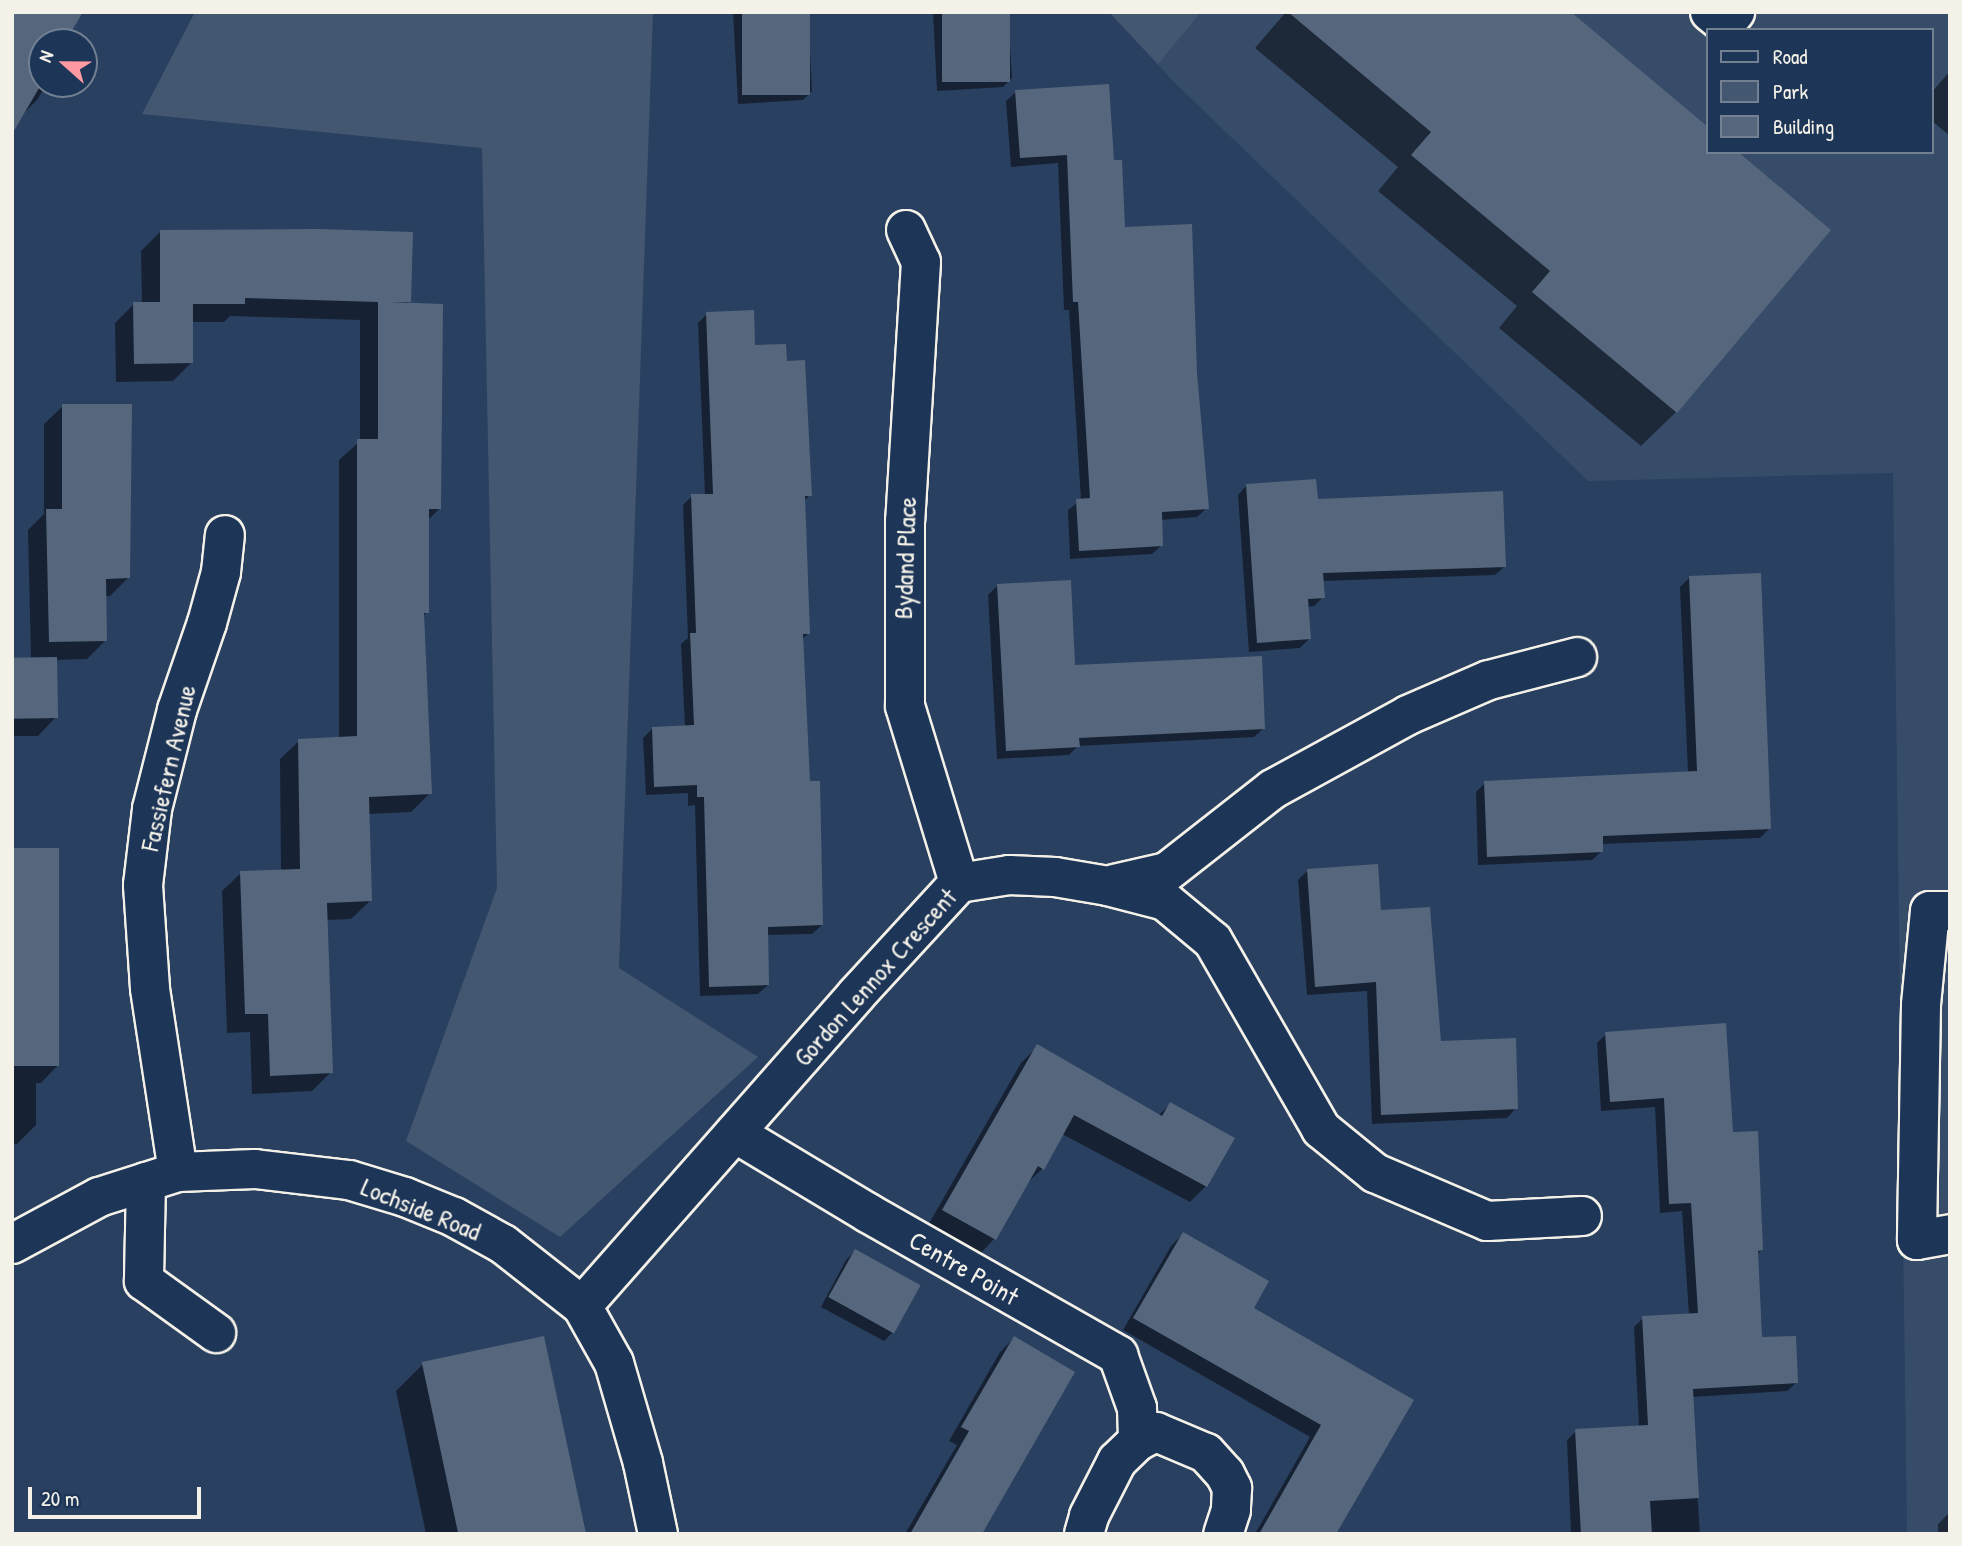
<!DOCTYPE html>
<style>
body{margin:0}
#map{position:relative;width:1962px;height:1546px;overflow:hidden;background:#2a4060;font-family:"Patrick Hand",sans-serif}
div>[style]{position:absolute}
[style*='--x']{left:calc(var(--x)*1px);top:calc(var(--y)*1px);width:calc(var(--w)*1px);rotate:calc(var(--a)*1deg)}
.built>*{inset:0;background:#374c69}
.green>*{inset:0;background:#445771}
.shadow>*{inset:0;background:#0007}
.building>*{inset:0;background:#56677d;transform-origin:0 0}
.roads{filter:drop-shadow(2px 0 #f4f1e8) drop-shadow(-2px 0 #f4f1e8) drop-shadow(0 2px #f4f1e8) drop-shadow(0 -2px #f4f1e8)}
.minor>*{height:38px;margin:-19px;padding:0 19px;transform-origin:19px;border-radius:19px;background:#1d3557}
span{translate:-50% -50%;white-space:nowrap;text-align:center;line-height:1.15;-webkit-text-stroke:5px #1d3557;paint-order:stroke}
.street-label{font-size:26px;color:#f4f1e8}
.frame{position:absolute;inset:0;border:14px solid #f4f1e8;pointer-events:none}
.legend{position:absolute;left:1706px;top:28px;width:228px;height:126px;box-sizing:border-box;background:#1d3557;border:2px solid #738091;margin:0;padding:9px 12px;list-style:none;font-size:21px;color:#f4f1e8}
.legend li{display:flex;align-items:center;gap:14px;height:35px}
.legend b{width:35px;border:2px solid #738091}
.north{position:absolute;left:28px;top:28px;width:70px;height:70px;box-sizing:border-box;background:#1d3557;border:2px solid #738091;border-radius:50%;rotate:291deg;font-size:19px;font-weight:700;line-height:28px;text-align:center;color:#f4f1e8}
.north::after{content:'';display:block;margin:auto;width:24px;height:32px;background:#ff9aa2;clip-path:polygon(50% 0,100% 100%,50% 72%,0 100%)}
.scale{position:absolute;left:28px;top:1487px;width:173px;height:32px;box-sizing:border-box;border:4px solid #f4f1e8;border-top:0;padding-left:9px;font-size:21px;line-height:24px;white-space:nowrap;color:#f4f1e8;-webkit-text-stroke:5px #1d3557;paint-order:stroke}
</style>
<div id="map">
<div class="built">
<div style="clip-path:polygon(evenodd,1109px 12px,1950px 12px,1950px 1534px,1907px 1534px,1893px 473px,1588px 481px,1174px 82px,1109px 12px,1708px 30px,1932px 30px,1932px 152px,1708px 152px,1708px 30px)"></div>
</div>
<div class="green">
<div style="clip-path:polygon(195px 12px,653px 12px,619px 968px,758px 1057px,560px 1237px,406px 1141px,497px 888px,482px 148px,142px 114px)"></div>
<div style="clip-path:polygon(1109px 12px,1201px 12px,1158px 64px)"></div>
</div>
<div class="shadow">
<div style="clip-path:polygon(12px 12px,63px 42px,42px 42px,42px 84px,46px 84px,38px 99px,19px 118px)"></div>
<div style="clip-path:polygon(733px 12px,808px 12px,812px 91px,803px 100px,738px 104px)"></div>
<div style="clip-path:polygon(933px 12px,1008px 12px,1012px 78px,1003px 87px,937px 91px)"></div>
<div style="clip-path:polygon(1286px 12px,1568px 12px,1708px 130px,1708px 152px,1828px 230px,1676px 412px,1641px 446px,1499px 328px,1517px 306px,1378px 191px,1398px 167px,1255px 48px)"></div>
<div style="clip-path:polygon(1950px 71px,1950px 136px,1932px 121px,1932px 92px)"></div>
<div style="clip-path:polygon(1016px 92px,1112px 162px,1124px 229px,1195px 374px,1207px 508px,1197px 517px,1160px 520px,1162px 545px,1152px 554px,1070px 559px,1068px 510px,1081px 500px,1069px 310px,1064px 310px,1058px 163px,1011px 167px,1006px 101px)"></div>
<div style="clip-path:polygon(160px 232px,409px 302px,406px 304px,439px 509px,427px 521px,427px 612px,423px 616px,430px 793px,411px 812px,368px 814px,370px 901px,351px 919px,326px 920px,331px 1072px,312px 1091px,252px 1094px,250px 1032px,227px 1033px,222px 891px,241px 873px,281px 871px,280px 759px,299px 741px,339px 739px,339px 460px,360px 441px,360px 320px,230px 316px,224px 322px,191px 322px,191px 363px,173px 381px,116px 382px,115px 323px,134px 304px,142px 304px,141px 251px)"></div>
<div style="clip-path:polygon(707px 314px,753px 346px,785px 363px,810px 495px,803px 502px,809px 633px,801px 640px,808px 783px,822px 925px,812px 934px,766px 935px,768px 985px,758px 994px,700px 996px,695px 805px,688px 806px,688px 793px,646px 795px,643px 738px,653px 728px,685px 727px,681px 644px,688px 638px,683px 505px,692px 496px,705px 496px,698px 323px)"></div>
<div style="clip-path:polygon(63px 406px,129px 577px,110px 596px,105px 596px,106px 640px,87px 659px,55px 660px,56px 717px,38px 736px,12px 736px,12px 659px,31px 659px,28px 530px,44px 514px,44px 424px)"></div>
<div style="clip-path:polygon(1247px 485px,1316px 501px,1505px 566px,1495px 575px,1322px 581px,1323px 597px,1314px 606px,1307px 607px,1309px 639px,1300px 648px,1249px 652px,1238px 495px)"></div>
<div style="clip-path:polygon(1689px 578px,1769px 829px,1760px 838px,1601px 844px,1602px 851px,1592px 860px,1478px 865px,1476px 792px,1485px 783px,1688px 774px,1680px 587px)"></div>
<div style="clip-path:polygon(997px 586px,1074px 667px,1264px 728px,1254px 737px,1078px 746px,1069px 755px,997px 759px,988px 595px)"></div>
<div style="clip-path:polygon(12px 850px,59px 1064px,41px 1083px,36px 1083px,36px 1125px,17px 1144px,12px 1144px)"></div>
<div style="clip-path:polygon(1308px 870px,1379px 912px,1440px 1043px,1516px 1108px,1507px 1118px,1372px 1124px,1367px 991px,1307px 995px,1298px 880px)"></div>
<div style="clip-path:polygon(1606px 1034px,1732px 1134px,1762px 1250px,1756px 1255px,1760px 1339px,1797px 1382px,1787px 1391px,1691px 1397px,1700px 1534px,1571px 1534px,1567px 1440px,1576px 1431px,1639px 1427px,1634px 1327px,1643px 1318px,1689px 1315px,1682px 1211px,1660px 1213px,1655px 1107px,1601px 1111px,1597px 1043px)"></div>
<div style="clip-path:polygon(1037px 1047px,1158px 1116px,1170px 1104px,1206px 1186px,1190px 1202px,1062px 1134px,1042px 1169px,1025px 1185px,994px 1239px,978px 1256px,927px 1227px,1021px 1063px)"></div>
<div style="clip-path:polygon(1183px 1234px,1251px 1309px,1411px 1401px,1334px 1534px,1255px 1534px,1310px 1437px,1123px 1330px,1171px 1246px)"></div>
<div style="clip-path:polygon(855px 1251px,893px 1332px,884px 1341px,821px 1307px,846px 1260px)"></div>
<div style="clip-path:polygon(1014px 1338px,980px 1534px,905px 1534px,957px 1445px,949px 1441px,1000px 1352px)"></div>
<div style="clip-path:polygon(423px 1364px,584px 1534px,426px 1534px,396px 1391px)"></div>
<div style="clip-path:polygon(1950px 1512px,1950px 1534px,1938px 1534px,1938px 1524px)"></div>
</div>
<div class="building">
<div style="clip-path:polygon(12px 12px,83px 12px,65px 42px,42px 42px,42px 83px,12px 134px)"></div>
<div style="left:742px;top:12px;width:68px;height:83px"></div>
<div style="left:942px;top:12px;width:68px;height:70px"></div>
<div style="clip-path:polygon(1288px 12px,1571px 12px,1708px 127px,1708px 152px,1738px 152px,1831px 230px,1677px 413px,1532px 292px,1550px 271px,1411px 155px,1431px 132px)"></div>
<div style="clip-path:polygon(1109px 84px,1114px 160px,1122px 160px,1125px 227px,1192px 224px,1197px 373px,1209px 509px,1162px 512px,1163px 546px,1079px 551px,1076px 499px,1090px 498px,1078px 302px,1073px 302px,1067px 155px,1020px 158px,1015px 90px)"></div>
<div style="clip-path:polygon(318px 229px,413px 232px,411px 302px,391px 302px,443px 304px,441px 509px,429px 509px,429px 613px,424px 613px,432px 794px,369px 797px,372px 901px,327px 903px,333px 1073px,270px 1076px,268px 1014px,245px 1014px,240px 871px,300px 869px,298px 739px,357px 736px,357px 439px,378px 439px,378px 302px,245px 298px,245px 304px,193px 304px,193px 363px,134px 364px,133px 302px,160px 302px,160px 230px)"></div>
<div style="clip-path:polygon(754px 310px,755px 345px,786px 344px,787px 361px,805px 360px,812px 496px,805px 496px,810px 634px,803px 634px,810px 781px,820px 781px,823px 925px,768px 927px,769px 985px,709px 987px,704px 797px,697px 797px,697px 785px,654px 787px,652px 727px,694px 725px,690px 633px,696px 633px,691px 494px,713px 494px,706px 312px)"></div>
<div style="clip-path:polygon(62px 404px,132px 404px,130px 578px,106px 579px,107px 641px,49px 642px,46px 509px,62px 509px)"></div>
<div style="clip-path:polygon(1316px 479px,1318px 499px,1503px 491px,1506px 567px,1323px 573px,1325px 598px,1308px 599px,1311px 639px,1257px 643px,1246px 484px)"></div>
<div style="clip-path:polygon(1761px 573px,1771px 829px,1603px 836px,1603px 852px,1487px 857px,1484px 781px,1697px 771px,1689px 576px)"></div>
<div style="clip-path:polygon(1071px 580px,1075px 665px,1262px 656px,1265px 729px,1079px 738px,1080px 747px,1006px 751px,997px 584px)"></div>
<div style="left:57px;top:657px;width:61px;height:45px;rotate:89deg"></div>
<div style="left:12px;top:848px;width:47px;height:218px"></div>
<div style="clip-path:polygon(1378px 864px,1381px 910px,1430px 907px,1441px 1041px,1516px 1038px,1518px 1109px,1381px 1115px,1376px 982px,1315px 987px,1307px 869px)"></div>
<div style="clip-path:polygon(1726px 1023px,1733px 1132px,1758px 1131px,1763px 1250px,1758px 1251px,1762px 1337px,1796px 1336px,1798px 1383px,1693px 1389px,1699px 1498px,1650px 1501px,1652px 1534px,1581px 1534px,1575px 1429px,1648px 1425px,1642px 1316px,1698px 1313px,1691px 1203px,1669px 1204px,1664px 1098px,1610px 1102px,1605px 1032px)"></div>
<div style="clip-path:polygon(1037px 1044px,1162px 1116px,1170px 1102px,1235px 1138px,1207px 1187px,1074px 1115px,1044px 1170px,1038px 1166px,996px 1240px,942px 1210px)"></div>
<div style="clip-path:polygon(1183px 1232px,1269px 1281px,1254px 1308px,1414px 1400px,1336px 1534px,1259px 1534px,1321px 1425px,1133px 1318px)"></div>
<div style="left:855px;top:1249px;width:75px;height:55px;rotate:29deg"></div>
<div style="left:544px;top:1336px;width:202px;height:125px;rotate:78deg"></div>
<div style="clip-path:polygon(1014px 1336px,1075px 1372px,982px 1534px,910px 1534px,969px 1431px,961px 1427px)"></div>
</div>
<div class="roads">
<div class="minor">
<div style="--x:1710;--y:12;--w:19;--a:39"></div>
<div style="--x:1725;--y:24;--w:16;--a:-50"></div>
<div style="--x:906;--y:230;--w:35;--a:65"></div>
<div style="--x:921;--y:262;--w:259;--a:93.5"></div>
<div style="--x:905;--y:521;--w:185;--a:90"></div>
<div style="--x:905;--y:706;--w:185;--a:73"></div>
<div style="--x:1114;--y:884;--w:54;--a:-12.8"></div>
<div style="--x:1167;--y:872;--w:135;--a:-38.1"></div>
<div style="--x:1273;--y:789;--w:154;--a:-28.7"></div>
<div style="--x:1408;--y:715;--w:88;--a:-23.4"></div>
<div style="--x:1489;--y:680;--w:91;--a:-14.6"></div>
<div style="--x:1950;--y:911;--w:20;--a:180"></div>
<div style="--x:1930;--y:911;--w:94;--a:95.5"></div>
<div style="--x:1921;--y:1005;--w:235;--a:91"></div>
<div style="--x:1917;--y:1240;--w:34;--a:-10"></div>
<div style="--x:735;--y:1133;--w:155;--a:31"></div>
<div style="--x:868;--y:1213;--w:288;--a:29.6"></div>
<div style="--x:1118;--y:1355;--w:56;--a:70.3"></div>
<div style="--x:1137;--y:1408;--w:33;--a:88"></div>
<div style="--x:178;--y:1172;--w:186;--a:-98.7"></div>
<div style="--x:150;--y:988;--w:103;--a:-93.9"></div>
<div style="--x:143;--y:885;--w:77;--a:-83.2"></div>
<div style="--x:152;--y:809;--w:102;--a:-75.8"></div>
<div style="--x:177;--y:710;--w:92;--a:-71"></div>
<div style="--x:207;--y:623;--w:53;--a:-74.6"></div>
<div style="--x:221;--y:572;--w:37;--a:-84"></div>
<div style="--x:146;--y:1182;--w:99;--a:91.2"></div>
<div style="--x:144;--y:1281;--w:89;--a:35.8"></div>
<div style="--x:12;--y:1244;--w:99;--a:-28.4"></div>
<div style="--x:99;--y:1197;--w:83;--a:-17.6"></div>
<div style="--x:178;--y:1172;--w:77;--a:-2.2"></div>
<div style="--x:255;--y:1169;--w:95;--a:6.7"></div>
<div style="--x:349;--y:1180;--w:59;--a:16.9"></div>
<div style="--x:405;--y:1197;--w:53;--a:22.2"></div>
<div style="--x:454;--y:1217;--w:56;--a:28.9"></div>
<div style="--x:503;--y:1244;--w:100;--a:38.1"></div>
<div style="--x:582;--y:1306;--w:65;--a:60.7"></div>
<div style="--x:614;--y:1363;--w:104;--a:73.8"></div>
<div style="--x:643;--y:1463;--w:73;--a:78.1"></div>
<div style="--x:582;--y:1306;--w:414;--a:-48.6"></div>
<div style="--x:856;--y:995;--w:152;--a:-47.4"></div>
<div style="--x:959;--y:883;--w:51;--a:-9.1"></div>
<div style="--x:1009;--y:875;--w:46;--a:2.5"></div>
<div style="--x:1055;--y:877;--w:54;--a:9.6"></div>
<div style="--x:1108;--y:886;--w:59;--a:14.7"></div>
<div style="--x:1165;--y:901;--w:62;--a:39.8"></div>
<div style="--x:1213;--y:941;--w:217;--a:60.1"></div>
<div style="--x:1321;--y:1129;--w:70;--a:39.2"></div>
<div style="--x:1375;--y:1173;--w:122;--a:23.2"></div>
<div style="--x:1487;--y:1221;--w:95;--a:-3"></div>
<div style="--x:1084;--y:1534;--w:19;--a:-74"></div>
<div style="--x:1089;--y:1516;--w:62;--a:-63"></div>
<div style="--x:1117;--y:1461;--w:29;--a:-44"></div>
<div style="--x:1138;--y:1441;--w:20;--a:-27"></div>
<div style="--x:1156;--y:1432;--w:54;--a:22.8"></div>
<div style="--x:1206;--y:1453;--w:28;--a:48"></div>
<div style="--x:1225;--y:1474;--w:16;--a:63"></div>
<div style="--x:1232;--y:1488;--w:22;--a:93"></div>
<div style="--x:1231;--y:1510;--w:25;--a:108"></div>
</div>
</div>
<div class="street-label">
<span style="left:905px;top:558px;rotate:-88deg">Bydand Place</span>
<span style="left:168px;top:768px;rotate:-77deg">Fassiefern Avenue</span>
<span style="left:875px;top:977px;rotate:-48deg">Gordon Lennox Crescent</span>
<span style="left:421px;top:1209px;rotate:22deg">Lochside Road</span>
<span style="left:964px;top:1268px;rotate:30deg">Centre Point</span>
</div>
<div class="frame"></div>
<ul class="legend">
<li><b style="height:9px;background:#1d3557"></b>Road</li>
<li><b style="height:19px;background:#445771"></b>Park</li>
<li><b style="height:19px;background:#56677d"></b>Building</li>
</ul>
<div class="north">N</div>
<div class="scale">20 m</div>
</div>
